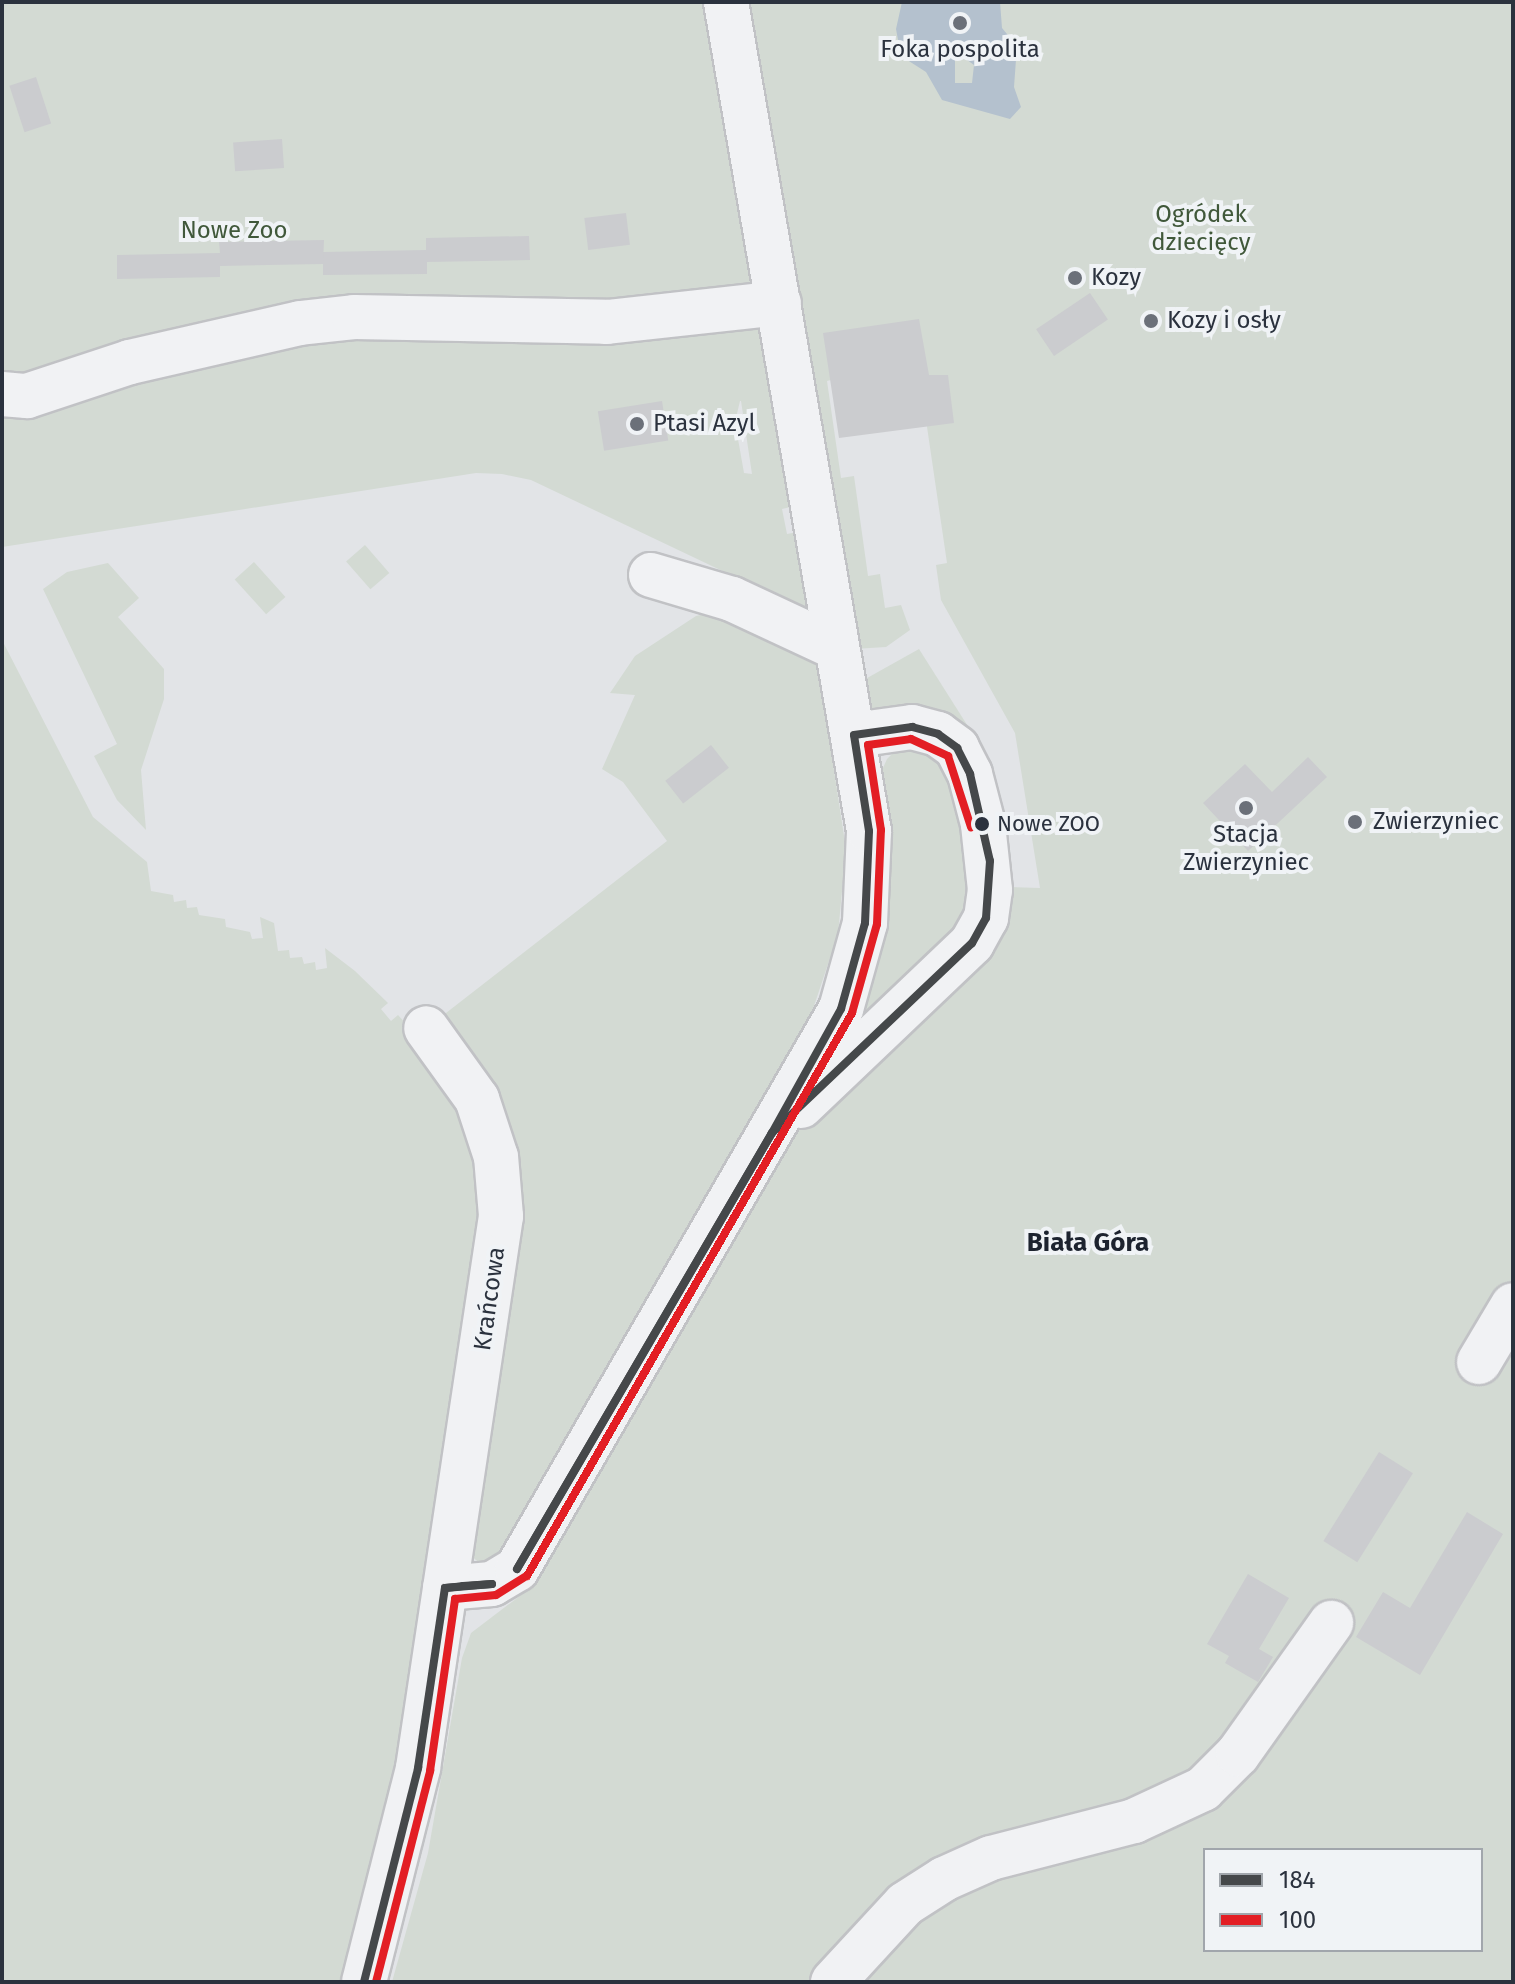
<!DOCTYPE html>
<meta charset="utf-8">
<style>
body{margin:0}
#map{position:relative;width:1515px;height:1984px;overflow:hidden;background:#e2e4e7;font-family:"Fira Sans",sans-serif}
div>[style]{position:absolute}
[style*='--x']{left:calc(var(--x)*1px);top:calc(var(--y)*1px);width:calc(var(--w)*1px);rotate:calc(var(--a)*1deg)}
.green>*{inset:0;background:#d3dad3;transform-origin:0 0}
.water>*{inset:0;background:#b4c1ce}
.building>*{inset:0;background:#cbcccf;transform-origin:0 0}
.roads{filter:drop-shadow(2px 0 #c1c2c5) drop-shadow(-2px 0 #c1c2c5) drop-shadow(0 2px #c1c2c5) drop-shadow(0 -2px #c1c2c5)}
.minor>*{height:44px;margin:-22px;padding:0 22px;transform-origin:22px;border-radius:22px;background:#f1f2f4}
.bus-1>*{height:8px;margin:-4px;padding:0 4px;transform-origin:4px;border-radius:4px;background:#45484a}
.bus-2>*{height:8px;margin:-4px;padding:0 4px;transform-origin:4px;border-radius:4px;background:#e31e24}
.dots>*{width:22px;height:22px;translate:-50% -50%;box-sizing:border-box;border:4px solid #f0f3f6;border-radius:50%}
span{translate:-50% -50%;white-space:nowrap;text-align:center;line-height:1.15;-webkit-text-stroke:8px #f0f3f6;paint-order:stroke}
.bus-label{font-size:22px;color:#2b323e}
.left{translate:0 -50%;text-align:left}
.poi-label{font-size:24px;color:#2b323e}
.park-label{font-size:24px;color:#40583a}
.street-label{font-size:24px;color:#2b323e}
.neighbourhood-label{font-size:26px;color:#1d232f;font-weight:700}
.frame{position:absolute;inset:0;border:4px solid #2b323e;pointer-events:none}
.legend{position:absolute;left:1203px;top:1848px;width:280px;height:104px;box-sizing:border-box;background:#f0f3f6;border:2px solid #a1a6ac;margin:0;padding:10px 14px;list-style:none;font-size:24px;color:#2b323e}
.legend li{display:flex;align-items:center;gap:16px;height:40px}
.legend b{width:40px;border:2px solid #a1a6ac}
</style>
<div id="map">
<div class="green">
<div style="clip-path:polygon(evenodd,2px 2px,1513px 2px,1513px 1982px,392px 1982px,428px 1853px,462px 1658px,471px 1633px,521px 1595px,518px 1589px,782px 1144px,1008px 887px,1040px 888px,1015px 733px,941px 600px,936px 565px,947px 563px,926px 420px,838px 378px,827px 381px,841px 478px,854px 476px,868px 576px,880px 574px,885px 608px,901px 605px,910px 630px,886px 647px,854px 649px,799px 505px,782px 509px,787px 534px,803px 531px,811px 613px,531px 480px,502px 474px,476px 473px,2px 547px,2px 2px,740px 401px,741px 401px,752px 474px,744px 473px,735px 422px,740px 401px,2px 2px,1205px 1850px,1481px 1850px,1481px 1950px,1205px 1950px,1205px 1850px)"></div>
<div style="left:365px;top:545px;width:37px;height:25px;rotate:49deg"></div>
<div style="left:254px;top:562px;width:47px;height:26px;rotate:48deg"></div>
<div style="clip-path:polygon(108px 563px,139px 598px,118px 617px,164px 669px,164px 699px,141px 770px,146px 830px,117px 800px,94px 756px,117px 744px,43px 589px,67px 572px)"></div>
<div style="clip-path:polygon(714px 612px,818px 665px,846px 849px,838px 934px,812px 1012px,502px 1550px,491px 1558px,493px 1566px,483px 1566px,469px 1554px,513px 1226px,437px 1020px,667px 841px,623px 782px,602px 769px,635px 695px,610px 693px,635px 656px,696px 616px)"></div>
<div style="clip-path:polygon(2px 640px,93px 817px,147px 862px,151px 891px,173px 895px,174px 902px,186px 900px,187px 908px,197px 907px,199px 915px,225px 919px,226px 927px,250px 932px,252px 939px,263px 938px,260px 917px,274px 923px,278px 951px,289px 950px,290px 958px,302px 957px,304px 964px,315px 962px,316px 970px,327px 968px,325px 948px,355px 971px,388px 1003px,381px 1009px,391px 1021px,398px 1015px,439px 1060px,490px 1186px,407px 1749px,349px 1982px,2px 1982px)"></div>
<div style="clip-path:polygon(919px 649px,976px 739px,871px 718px,860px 682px)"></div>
<div style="clip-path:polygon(901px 745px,948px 752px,976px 911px,851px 1036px,879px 777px,887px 759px)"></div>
</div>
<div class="water">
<div style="clip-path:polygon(evenodd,902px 2px,1000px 2px,1002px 28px,1017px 46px,1014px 87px,1021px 107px,1010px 119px,942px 100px,926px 72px,901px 56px,896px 29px,902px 2px,955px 51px,974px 65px,972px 83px,955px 83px,955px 51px)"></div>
</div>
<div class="building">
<div style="left:36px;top:77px;width:49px;height:28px;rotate:72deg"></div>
<div style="left:282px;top:139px;width:29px;height:49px;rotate:86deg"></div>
<div style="left:626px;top:213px;width:32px;height:42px;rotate:83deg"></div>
<div style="clip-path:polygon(529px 236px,530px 260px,427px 262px,427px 274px,323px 275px,323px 252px,426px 250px,426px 238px)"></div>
<div style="clip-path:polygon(324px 240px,323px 264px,220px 266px,220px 261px,220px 277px,117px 279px,117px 255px,220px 253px,219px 242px)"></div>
<div style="left:1090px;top:293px;width:32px;height:65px;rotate:56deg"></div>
<div style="clip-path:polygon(919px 319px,929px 375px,948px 375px,954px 423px,839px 438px,823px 333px)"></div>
<div style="left:662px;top:401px;width:40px;height:65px;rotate:81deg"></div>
<div style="left:711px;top:745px;width:29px;height:58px;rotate:52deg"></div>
<div style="clip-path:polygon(1308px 757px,1327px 777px,1248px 851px,1203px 803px,1245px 764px,1272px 792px)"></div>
<div style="left:1379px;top:1452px;width:40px;height:105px;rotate:32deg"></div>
<div style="clip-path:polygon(1467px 1512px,1503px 1534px,1420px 1675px,1356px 1637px,1383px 1592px,1410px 1608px)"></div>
<div style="clip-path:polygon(1248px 1574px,1289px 1598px,1259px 1649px,1273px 1657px,1258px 1682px,1225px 1663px,1229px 1656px,1207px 1644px)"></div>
</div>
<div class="roads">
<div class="minor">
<div style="--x:2;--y:394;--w:25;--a:5"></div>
<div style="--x:27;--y:396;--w:108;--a:-18.3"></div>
<div style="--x:130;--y:362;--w:174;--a:-12.9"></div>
<div style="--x:300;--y:323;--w:54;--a:-6.3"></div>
<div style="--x:354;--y:317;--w:253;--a:1.1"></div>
<div style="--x:607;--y:322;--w:173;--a:-6.3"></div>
<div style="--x:651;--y:575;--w:84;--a:16.5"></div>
<div style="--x:732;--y:599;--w:116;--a:25"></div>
<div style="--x:801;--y:1106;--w:236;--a:-43.6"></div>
<div style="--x:972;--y:943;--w:29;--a:-61"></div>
<div style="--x:986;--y:918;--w:28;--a:-82"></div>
<div style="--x:990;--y:890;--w:66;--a:-96.1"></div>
<div style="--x:983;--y:824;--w:52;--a:-104.6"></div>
<div style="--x:970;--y:774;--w:29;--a:-117"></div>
<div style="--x:957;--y:748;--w:24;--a:-144"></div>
<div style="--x:938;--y:734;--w:27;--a:-165"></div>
<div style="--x:912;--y:727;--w:59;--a:172.1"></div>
<div style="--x:1479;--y:1362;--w:66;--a:-59.2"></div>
<div style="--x:445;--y:1588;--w:47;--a:-4.9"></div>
<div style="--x:492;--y:1584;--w:29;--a:-31"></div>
<div style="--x:517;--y:1569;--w:647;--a:-59.95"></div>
<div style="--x:841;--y:1009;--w:89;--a:-74.4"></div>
<div style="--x:865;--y:923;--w:92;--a:-87.5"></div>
<div style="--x:869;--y:831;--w:841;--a:-99.79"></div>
<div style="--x:364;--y:1982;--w:221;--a:-75.8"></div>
<div style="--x:418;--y:1768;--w:558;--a:-81.45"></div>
<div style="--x:501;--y:1216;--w:59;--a:-94.8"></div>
<div style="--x:496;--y:1157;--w:61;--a:-108.1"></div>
<div style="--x:477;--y:1099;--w:87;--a:-125.7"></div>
<div style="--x:833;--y:1982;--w:106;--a:-47.3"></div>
<div style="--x:905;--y:1904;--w:46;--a:-32.7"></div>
<div style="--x:944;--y:1879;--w:51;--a:-24.1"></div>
<div style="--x:991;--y:1858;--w:148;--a:-14.5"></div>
<div style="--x:1134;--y:1821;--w:76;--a:-24.9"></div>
<div style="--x:1203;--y:1789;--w:49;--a:-45"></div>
<div style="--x:1238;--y:1754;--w:161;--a:-54.6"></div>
</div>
</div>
<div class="bus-1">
<div style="--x:912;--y:727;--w:27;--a:15"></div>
<div style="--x:938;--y:734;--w:24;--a:36"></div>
<div style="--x:957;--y:748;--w:29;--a:63"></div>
<div style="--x:970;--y:774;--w:89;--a:77.1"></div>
<div style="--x:990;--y:861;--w:57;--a:94"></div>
<div style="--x:986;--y:918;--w:29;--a:119"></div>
<div style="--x:972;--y:943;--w:276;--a:136.5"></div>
<div style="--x:772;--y:1133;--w:142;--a:-60.9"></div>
<div style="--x:841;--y:1009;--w:89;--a:-74.4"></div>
<div style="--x:865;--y:923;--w:92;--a:-87.5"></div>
<div style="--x:869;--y:831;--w:97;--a:-98.9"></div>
<div style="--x:854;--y:735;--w:59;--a:-7.9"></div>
<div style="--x:517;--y:1569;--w:505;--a:-59.68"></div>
<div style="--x:517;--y:1569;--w:505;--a:-59.68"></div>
<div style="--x:492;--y:1584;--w:47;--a:175.1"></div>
<div style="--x:445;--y:1588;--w:18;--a:-6"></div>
<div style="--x:463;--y:1586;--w:29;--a:-4"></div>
<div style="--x:364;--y:1982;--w:221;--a:-75.8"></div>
<div style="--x:418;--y:1768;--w:182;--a:-81.5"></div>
</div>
<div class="bus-2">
<div style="--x:376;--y:1982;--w:218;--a:-75.6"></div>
<div style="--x:430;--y:1771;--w:174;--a:-81.7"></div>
<div style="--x:455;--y:1599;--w:41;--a:-5.6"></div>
<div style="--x:496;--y:1595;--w:36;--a:-32"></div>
<div style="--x:527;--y:1576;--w:650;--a:-60"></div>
<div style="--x:852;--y:1013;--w:92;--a:-74.3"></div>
<div style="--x:877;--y:924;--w:94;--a:-87.6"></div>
<div style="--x:881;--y:830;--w:86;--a:-98.7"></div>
<div style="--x:868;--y:745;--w:43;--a:-7.9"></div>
<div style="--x:911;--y:739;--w:41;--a:24.7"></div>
<div style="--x:948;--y:756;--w:75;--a:72.1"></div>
</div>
<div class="dots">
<div style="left:960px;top:23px;background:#6b7079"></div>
<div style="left:1075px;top:278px;background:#6b7079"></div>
<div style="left:1151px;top:321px;background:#6b7079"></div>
<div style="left:637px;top:424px;background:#6b7079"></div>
<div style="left:1246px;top:808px;background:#6b7079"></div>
<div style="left:1355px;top:822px;background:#6b7079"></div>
<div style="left:982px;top:824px;background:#2b323e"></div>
</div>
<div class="bus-label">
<span class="left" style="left:997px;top:824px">Nowe ZOO</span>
</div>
<div class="poi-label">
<span style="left:960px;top:50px">Foka pospolita</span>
<span class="left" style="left:1091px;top:278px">Kozy</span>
<span class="left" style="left:1167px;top:321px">Kozy i osły</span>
<span class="left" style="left:653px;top:424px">Ptasi Azyl</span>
<span class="left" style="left:1373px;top:822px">Zwierzyniec</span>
<span style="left:1246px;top:849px">Stacja<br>Zwierzyniec</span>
</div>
<div class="park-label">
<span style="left:1201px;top:229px">Ogródek<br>dziecięcy</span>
<span style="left:234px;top:231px">Nowe Zoo</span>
</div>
<div class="street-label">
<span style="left:490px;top:1299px;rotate:-82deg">Krańcowa</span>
</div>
<div class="neighbourhood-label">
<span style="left:1088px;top:1243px">Biała Góra</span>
</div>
<div class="frame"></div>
<ul class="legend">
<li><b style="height:10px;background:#45484a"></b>184</li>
<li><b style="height:10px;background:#e31e24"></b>100</li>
</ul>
</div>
